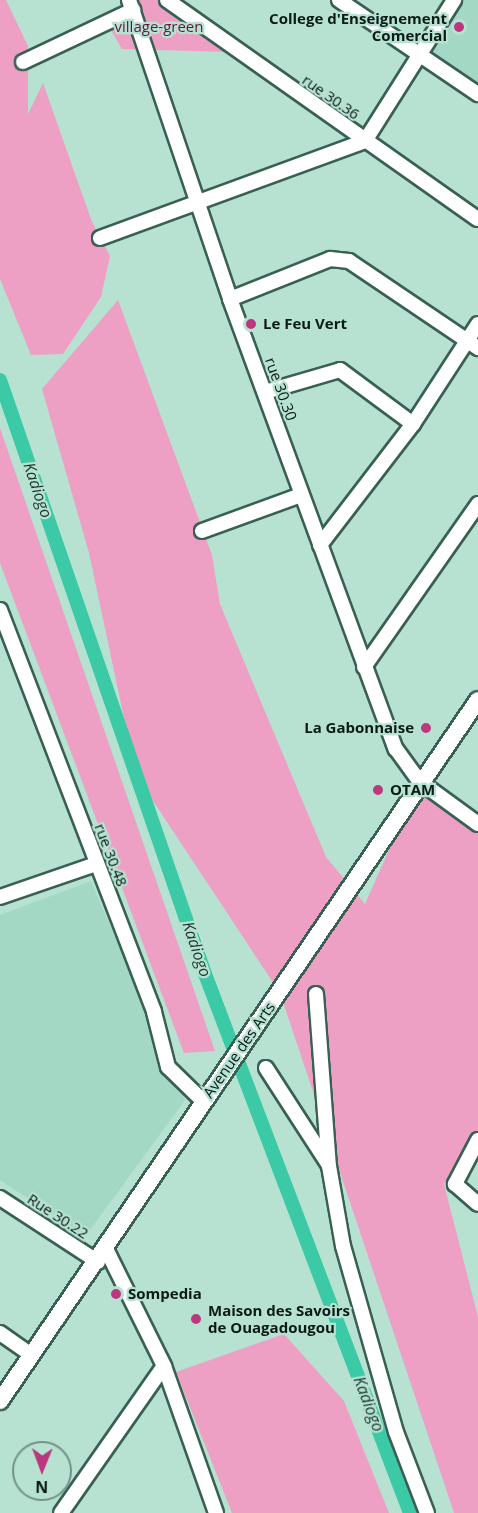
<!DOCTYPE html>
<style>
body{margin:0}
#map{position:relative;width:478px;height:1513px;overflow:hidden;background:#b7e2d2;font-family:"Open Sans",sans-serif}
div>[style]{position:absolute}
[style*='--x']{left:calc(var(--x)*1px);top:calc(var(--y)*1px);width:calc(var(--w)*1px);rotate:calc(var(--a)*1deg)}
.built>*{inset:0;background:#a3d8c5}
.green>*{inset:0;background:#eda0c3}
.canal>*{height:14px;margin:-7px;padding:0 7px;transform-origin:7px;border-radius:7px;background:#3bcaa5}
.roads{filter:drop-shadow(2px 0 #396053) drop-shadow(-2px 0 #396053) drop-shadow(0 2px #396053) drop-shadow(0 -2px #396053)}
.minor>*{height:14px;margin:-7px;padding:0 7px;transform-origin:7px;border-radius:7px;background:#fff}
.tertiary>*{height:16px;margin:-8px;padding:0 8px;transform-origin:8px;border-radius:8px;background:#fff}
.dots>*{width:16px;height:16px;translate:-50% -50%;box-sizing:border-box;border:3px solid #b7e2d2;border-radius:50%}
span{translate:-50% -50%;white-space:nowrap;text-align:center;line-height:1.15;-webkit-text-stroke:4.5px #b7e2d2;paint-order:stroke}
.poi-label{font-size:15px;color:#0a1a15;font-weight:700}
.right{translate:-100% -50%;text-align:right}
.left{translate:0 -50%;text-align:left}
.park-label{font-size:15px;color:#631741}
.street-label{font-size:15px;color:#0a1a15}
.water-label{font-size:16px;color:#19362d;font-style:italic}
.north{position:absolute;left:12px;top:1441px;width:60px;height:60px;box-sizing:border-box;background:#b7e2d2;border:2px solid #729286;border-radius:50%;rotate:181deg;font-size:16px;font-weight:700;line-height:24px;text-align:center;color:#0a1a15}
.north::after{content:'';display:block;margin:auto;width:21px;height:27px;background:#bb387f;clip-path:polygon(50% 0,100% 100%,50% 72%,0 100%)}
</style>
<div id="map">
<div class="built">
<div style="clip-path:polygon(458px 0,478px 0,478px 95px,421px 54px)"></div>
<div style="clip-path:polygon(91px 881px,185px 1100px,85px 1237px,0 1180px,0 915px)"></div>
</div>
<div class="green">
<div style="clip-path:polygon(0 0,6px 0,28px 46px,28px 114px,43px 83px,92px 222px,110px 256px,101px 297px,63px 354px,31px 355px,0 279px)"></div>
<div style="clip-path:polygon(135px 0,161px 0,226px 45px,227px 52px,122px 49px,108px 25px)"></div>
<div style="clip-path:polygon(118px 300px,212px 555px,220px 604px,326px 857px,365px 904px,416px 789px,478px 832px,478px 1131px,444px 1184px,478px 1317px,478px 1513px,454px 1513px,280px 993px,136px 775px,89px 553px,42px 389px)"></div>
<div style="clip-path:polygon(0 428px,215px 1051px,184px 1053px,0 563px)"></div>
<div style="clip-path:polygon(284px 1334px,344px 1401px,389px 1513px,232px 1513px,176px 1372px)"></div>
</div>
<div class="canal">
<div style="--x:0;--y:380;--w:628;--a:70.96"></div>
<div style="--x:205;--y:974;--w:577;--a:69.18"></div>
</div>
<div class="roads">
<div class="minor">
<div style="--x:129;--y:0;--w:316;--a:71.3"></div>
<div style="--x:230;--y:299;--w:480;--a:69.8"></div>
<div style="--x:396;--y:749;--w:39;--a:54"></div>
<div style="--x:419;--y:781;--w:73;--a:36.1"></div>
<div style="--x:167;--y:0;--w:380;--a:35.2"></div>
<div style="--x:339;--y:0;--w:168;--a:34.1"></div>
<div style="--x:23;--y:62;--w:122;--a:-25.3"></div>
<div style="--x:100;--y:238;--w:282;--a:-20.1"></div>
<div style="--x:365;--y:141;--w:167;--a:-57.7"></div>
<div style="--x:230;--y:299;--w:108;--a:-21.8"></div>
<div style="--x:330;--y:259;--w:19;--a:6"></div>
<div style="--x:349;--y:261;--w:156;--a:34"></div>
<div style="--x:265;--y:392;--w:78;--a:-16.3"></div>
<div style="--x:340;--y:370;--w:91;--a:36.5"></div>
<div style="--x:202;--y:531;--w:105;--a:-20"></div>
<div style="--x:320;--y:545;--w:153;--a:-52.5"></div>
<div style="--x:413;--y:424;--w:119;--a:-57"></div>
<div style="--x:0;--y:610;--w:430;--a:69"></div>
<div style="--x:154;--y:1012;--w:57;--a:75.7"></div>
<div style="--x:168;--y:1067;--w:49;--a:44.2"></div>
<div style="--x:364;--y:667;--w:199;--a:-55"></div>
<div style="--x:0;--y:897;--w:102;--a:-19"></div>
<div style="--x:316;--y:994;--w:172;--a:85.7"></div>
<div style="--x:329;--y:1166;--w:81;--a:80.1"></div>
<div style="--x:343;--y:1246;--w:193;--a:74.1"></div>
<div style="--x:396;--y:1432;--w:87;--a:69.1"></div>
<div style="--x:266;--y:1068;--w:114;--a:57.1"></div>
<div style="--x:478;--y:1140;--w:50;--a:117.6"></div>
<div style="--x:455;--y:1184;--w:30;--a:41"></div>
<div style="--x:0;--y:1198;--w:117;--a:33.1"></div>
<div style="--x:106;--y:1249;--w:131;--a:63.6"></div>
<div style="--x:164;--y:1366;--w:156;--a:70.5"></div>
<div style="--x:0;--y:1333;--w:39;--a:35"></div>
<div style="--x:61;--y:1513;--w:179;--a:-55"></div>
</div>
<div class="tertiary">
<div style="--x:0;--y:1401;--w:848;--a:-55.71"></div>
</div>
</div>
<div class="dots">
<div style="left:459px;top:27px;background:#bb387f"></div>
<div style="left:251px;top:324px;background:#bb387f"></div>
<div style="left:426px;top:728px;background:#bb387f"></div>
<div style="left:378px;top:790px;background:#bb387f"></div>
<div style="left:116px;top:1294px;background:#bb387f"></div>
<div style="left:196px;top:1319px;background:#bb387f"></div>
</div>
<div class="poi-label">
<span class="right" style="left:447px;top:27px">College d'Enseignement<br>Comercial</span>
<span class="left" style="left:263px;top:324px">Le Feu Vert</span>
<span class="right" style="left:414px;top:728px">La Gabonnaise</span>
<span class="left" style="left:390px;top:790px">OTAM</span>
<span class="left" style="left:128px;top:1294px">Sompedia</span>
<span class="left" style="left:208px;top:1319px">Maison des Savoirs<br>de Ouagadougou</span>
</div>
<div class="park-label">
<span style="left:159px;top:27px">village-green</span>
</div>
<div class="street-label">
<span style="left:331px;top:97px;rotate:35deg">rue 30.36</span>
<span style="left:281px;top:389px;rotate:70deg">rue 30.30</span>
<span style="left:111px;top:855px;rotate:69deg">rue 30.48</span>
<span style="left:239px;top:1050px;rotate:-55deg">Avenue des Arts</span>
<span style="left:58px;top:1216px;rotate:33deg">Rue 30.22</span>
</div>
<div class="water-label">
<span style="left:38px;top:490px;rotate:71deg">Kadiogo</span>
<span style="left:197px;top:949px;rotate:71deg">Kadiogo</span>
<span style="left:369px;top:1404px;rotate:69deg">Kadiogo</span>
</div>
<div class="north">N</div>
</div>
